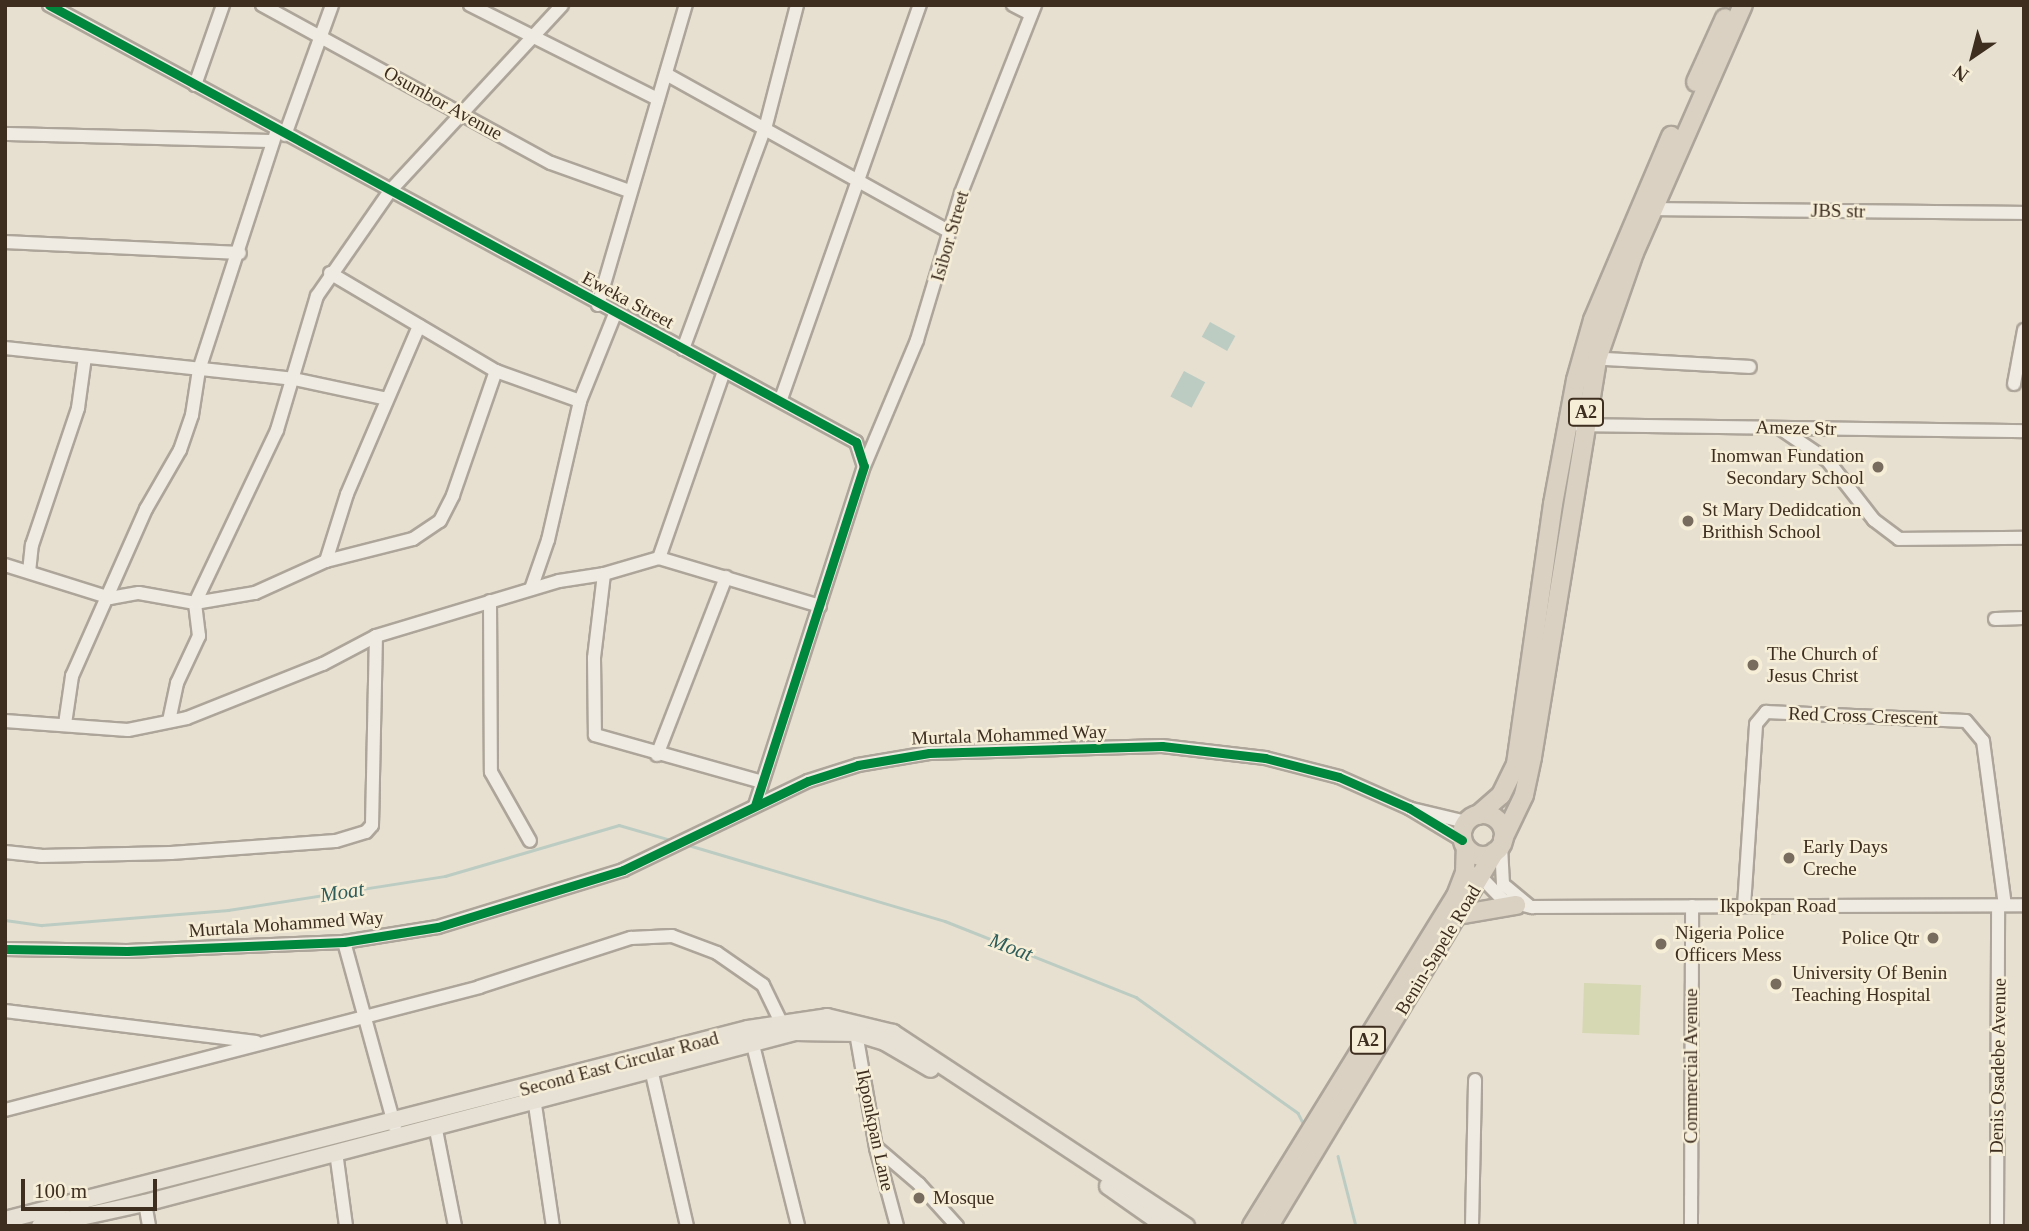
<!DOCTYPE html>
<style>
body{margin:0}
#map{position:relative;width:2029px;height:1231px;overflow:hidden;background:#e7e0d1;font-family:"Times New Roman",serif}
div>[style]{position:absolute}
[style*='--x']{left:calc(var(--x)*1px);top:calc(var(--y)*1px);width:calc(var(--w)*1px);rotate:calc(var(--a)*1deg)}
.green>*{inset:0;background:#d6d7b3;transform-origin:0 0}
.water>*{inset:0;background:#bcccc2;transform-origin:0 0}
.stream>*{height:2.5px;margin:-1.25px;padding:0 1.25px;transform-origin:1.25px;border-radius:1.25px;background:#bcccc2}
.roads{filter:drop-shadow(2px 0 #ada599) drop-shadow(-2px 0 #ada599) drop-shadow(0 2px #ada599) drop-shadow(0 -2px #ada599)}
.minor>*{height:12px;margin:-6px;padding:0 6px;transform-origin:6px;border-radius:6px;background:#efebe3}
.major>*{height:16px;margin:-8px;padding:0 8px;transform-origin:8px;border-radius:8px;background:#e6e1d4}
.highway>*{height:18px;margin:-9px;padding:0 9px;transform-origin:9px;border-radius:9px;background:#dad1c2}
.highway>.ring{margin:-9px;padding:0;box-sizing:content-box;background:none;border:18px solid #dad1c2;border-radius:50%}
.cycleway>*{height:9px;margin:-4.5px;padding:0 4.5px;transform-origin:4.5px;border-radius:4.5px;background:#00873e}
.dots>*{width:19px;height:19px;translate:-50% -50%;box-sizing:border-box;border:4px solid #f7eed8;border-radius:50%}
span{translate:-50% -50%;white-space:nowrap;text-align:center;line-height:1.15;-webkit-text-stroke:5px #f7eed8;paint-order:stroke}
.shield-label span{padding:2px 5px;background:#f7eed8;border:2px solid;border-radius:5px;-webkit-text-stroke-width:0}
.shield-label{font-size:18px;color:#3d2e20;font-weight:700}
.street-label{font-size:19px;color:#3d2e20}
.poi-label{font-size:19px;color:#3d2e20}
.right{translate:-100% -50%;text-align:right}
.left{translate:0 -50%;text-align:left}
.water-label{font-size:21px;color:#2f5d5a;font-style:italic}
.frame{position:absolute;inset:0;border:7px solid #3d2e20;pointer-events:none}
.north{position:absolute;left:1938px;top:21px;width:70px;height:70px;-webkit-text-stroke:5px #f7eed8;paint-order:stroke;rotate:215deg;font-size:19px;font-weight:700;line-height:28px;text-align:center;color:#3d2e20}
.north::after{content:'';display:block;margin:auto;width:24px;height:32px;background:#3d2e20;clip-path:polygon(50% 0,100% 100%,50% 72%,0 100%)}
.scale{position:absolute;left:21px;top:1179px;width:136px;height:32px;box-sizing:border-box;border:4px solid #3d2e20;border-top:0;padding-left:9px;font-size:21px;line-height:24px;white-space:nowrap;color:#3d2e20;-webkit-text-stroke:5px #f7eed8;paint-order:stroke}
</style>
<div id="map">
<div class="green">
<div style="left:1584px;top:983px;width:57px;height:50px;rotate:2deg"></div>
</div>
<div class="water">
<div style="left:1210px;top:322px;width:29px;height:17px;rotate:29deg"></div>
<div style="left:1184px;top:371px;width:24px;height:29px;rotate:28deg"></div>
</div>
<div class="stream">
<div style="--x:685;--y:844;--w:271;--a:16.5"></div>
<div style="--x:945;--y:921;--w:206;--a:21.7"></div>
<div style="--x:1136;--y:997;--w:199;--a:35.6"></div>
<div style="--x:1298;--y:1113;--w:11;--a:63"></div>
<div style="--x:5;--y:920;--w:37;--a:8"></div>
<div style="--x:42;--y:925;--w:187;--a:-4.6"></div>
<div style="--x:228;--y:910;--w:220;--a:-8.9"></div>
<div style="--x:445;--y:876;--w:181;--a:-16.3"></div>
<div style="--x:619;--y:825;--w:54;--a:16.1"></div>
<div style="--x:1338;--y:1156;--w:72;--a:75.6"></div>
</div>
<div class="roads">
<div class="minor">
<div style="--x:49;--y:5;--w:918;--a:28.44"></div>
<div style="--x:856;--y:442;--w:25;--a:72"></div>
<div style="--x:864;--y:466;--w:356;--a:107.8"></div>
<div style="--x:262;--y:5;--w:329;--a:28.7"></div>
<div style="--x:551;--y:163;--w:83;--a:19.7"></div>
<div style="--x:470;--y:5;--w:210;--a:26.6"></div>
<div style="--x:1013;--y:5;--w:20;--a:27"></div>
<div style="--x:666;--y:74;--w:323;--a:29.1"></div>
<div style="--x:195;--y:85;--w:85;--a:-70.7"></div>
<div style="--x:5;--y:134;--w:268;--a:1.5"></div>
<div style="--x:285;--y:135;--w:138;--a:-70.1"></div>
<div style="--x:1653;--y:209;--w:371;--a:0.6"></div>
<div style="--x:5;--y:242;--w:235;--a:2.7"></div>
<div style="--x:330;--y:273;--w:193;--a:30.6"></div>
<div style="--x:496;--y:371;--w:89;--a:19.7"></div>
<div style="--x:598;--y:305;--w:313;--a:-73.7"></div>
<div style="--x:5;--y:348;--w:291;--a:6.1"></div>
<div style="--x:294;--y:379;--w:95;--a:12.1"></div>
<div style="--x:683;--y:349;--w:239;--a:-69.7"></div>
<div style="--x:766;--y:125;--w:124;--a:-75.5"></div>
<div style="--x:1589;--y:358;--w:161;--a:3.2"></div>
<div style="--x:2014;--y:384;--w:55;--a:-79.5"></div>
<div style="--x:781;--y:399;--w:418;--a:-70.6"></div>
<div style="--x:1579;--y:425;--w:445;--a:0.8"></div>
<div style="--x:1781;--y:429;--w:57;--a:34.2"></div>
<div style="--x:1828;--y:461;--w:75;--a:52.1"></div>
<div style="--x:1874;--y:520;--w:31;--a:37"></div>
<div style="--x:1899;--y:539;--w:125;--a:-0.5"></div>
<div style="--x:865;--y:464;--w:134;--a:-67.2"></div>
<div style="--x:917;--y:340;--w:153;--a:-73.3"></div>
<div style="--x:961;--y:193;--w:202;--a:-68.5"></div>
<div style="--x:659;--y:558;--w:198;--a:-70.8"></div>
<div style="--x:326;--y:561;--w:70;--a:-72.6"></div>
<div style="--x:347;--y:494;--w:183;--a:-66.8"></div>
<div style="--x:5;--y:565;--w:110;--a:17.4"></div>
<div style="--x:110;--y:598;--w:29;--a:-10"></div>
<div style="--x:139;--y:593;--w:57;--a:10.1"></div>
<div style="--x:195;--y:603;--w:61;--a:-9.5"></div>
<div style="--x:255;--y:593;--w:78;--a:-24.3"></div>
<div style="--x:326;--y:561;--w:90;--a:-14.2"></div>
<div style="--x:413;--y:539;--w:32;--a:-34"></div>
<div style="--x:440;--y:521;--w:29;--a:-63"></div>
<div style="--x:453;--y:495;--w:131;--a:-70.9"></div>
<div style="--x:29;--y:572;--w:27;--a:-84"></div>
<div style="--x:32;--y:545;--w:145;--a:-71.4"></div>
<div style="--x:78;--y:408;--w:51;--a:-82.2"></div>
<div style="--x:604;--y:574;--w:85;--a:96.8"></div>
<div style="--x:594;--y:658;--w:77;--a:89.3"></div>
<div style="--x:595;--y:735;--w:170;--a:15.7"></div>
<div style="--x:531;--y:589;--w:52;--a:-70.9"></div>
<div style="--x:548;--y:540;--w:143;--a:-77"></div>
<div style="--x:580;--y:401;--w:94;--a:-68.1"></div>
<div style="--x:490;--y:601;--w:171;--a:89.7"></div>
<div style="--x:491;--y:772;--w:79;--a:60.5"></div>
<div style="--x:1995;--y:619;--w:29;--a:-2"></div>
<div style="--x:5;--y:721;--w:123;--a:4.2"></div>
<div style="--x:128;--y:730;--w:60;--a:-11.5"></div>
<div style="--x:187;--y:718;--w:146;--a:-21.7"></div>
<div style="--x:323;--y:664;--w:60;--a:-27.8"></div>
<div style="--x:376;--y:636;--w:191;--a:-16.7"></div>
<div style="--x:559;--y:581;--w:46;--a:-8.8"></div>
<div style="--x:604;--y:574;--w:57;--a:-16.2"></div>
<div style="--x:659;--y:558;--w:168;--a:16.6"></div>
<div style="--x:169;--y:721;--w:39;--a:-78"></div>
<div style="--x:177;--y:683;--w:52;--a:-64.9"></div>
<div style="--x:199;--y:636;--w:33;--a:-97"></div>
<div style="--x:195;--y:603;--w:191;--a:-64.6"></div>
<div style="--x:277;--y:430;--w:140;--a:-73.4"></div>
<div style="--x:317;--y:296;--w:128;--a:-55.2"></div>
<div style="--x:390;--y:191;--w:253;--a:-47.2"></div>
<div style="--x:65;--y:724;--w:49;--a:-81.7"></div>
<div style="--x:72;--y:676;--w:183;--a:-66.1"></div>
<div style="--x:146;--y:509;--w:68;--a:-60"></div>
<div style="--x:180;--y:450;--w:37;--a:-71"></div>
<div style="--x:192;--y:415;--w:46;--a:-81.2"></div>
<div style="--x:199;--y:370;--w:252;--a:-72"></div>
<div style="--x:657;--y:755;--w:191;--a:-68.8"></div>
<div style="--x:1412;--y:809;--w:56;--a:13.5"></div>
<div style="--x:1501;--y:846;--w:38;--a:87"></div>
<div style="--x:1503;--y:884;--w:33;--a:40"></div>
<div style="--x:5;--y:852;--w:36;--a:6"></div>
<div style="--x:41;--y:856;--w:130;--a:-1.3"></div>
<div style="--x:171;--y:853;--w:165;--a:-4.2"></div>
<div style="--x:336;--y:841;--w:31;--a:-17"></div>
<div style="--x:366;--y:832;--w:9;--a:-49"></div>
<div style="--x:372;--y:825;--w:189;--a:-88.8"></div>
<div style="--x:1477;--y:873;--w:37;--a:46"></div>
<div style="--x:1503;--y:900;--w:30;--a:14"></div>
<div style="--x:1532;--y:907;--w:492;--a:-0.2"></div>
<div style="--x:1744;--y:906;--w:182;--a:-86.2"></div>
<div style="--x:1756;--y:724;--w:16;--a:-50"></div>
<div style="--x:1766;--y:712;--w:200;--a:2.6"></div>
<div style="--x:1966;--y:721;--w:26;--a:50"></div>
<div style="--x:1983;--y:741;--w:165;--a:82.4"></div>
<div style="--x:344;--y:942;--w:192;--a:74.6"></div>
<div style="--x:5;--y:949;--w:122;--a:0.9"></div>
<div style="--x:127;--y:951;--w:217;--a:-2.4"></div>
<div style="--x:344;--y:942;--w:95;--a:-9.1"></div>
<div style="--x:438;--y:927;--w:194;--a:-17.1"></div>
<div style="--x:623;--y:870;--w:205;--a:-25.7"></div>
<div style="--x:808;--y:781;--w:52;--a:-17.7"></div>
<div style="--x:858;--y:765;--w:72;--a:-9.6"></div>
<div style="--x:929;--y:753;--w:233;--a:-1.7"></div>
<div style="--x:1162;--y:746;--w:104;--a:6.6"></div>
<div style="--x:1265;--y:758;--w:76;--a:14.4"></div>
<div style="--x:1339;--y:777;--w:77;--a:23.9"></div>
<div style="--x:1409;--y:808;--w:62;--a:31.1"></div>
<div style="--x:5;--y:1011;--w:253;--a:7"></div>
<div style="--x:856;--y:1033;--w:117;--a:80.1"></div>
<div style="--x:876;--y:1148;--w:81;--a:74.9"></div>
<div style="--x:752;--y:1041;--w:191;--a:76"></div>
<div style="--x:651;--y:1069;--w:161;--a:77.1"></div>
<div style="--x:534;--y:1098;--w:129;--a:81.6"></div>
<div style="--x:5;--y:1110;--w:490;--a:-14.5"></div>
<div style="--x:479;--y:987;--w:160;--a:-17.9"></div>
<div style="--x:631;--y:938;--w:41;--a:-2.8"></div>
<div style="--x:672;--y:936;--w:48;--a:20.7"></div>
<div style="--x:717;--y:953;--w:56;--a:34.8"></div>
<div style="--x:763;--y:985;--w:41;--a:64.1"></div>
<div style="--x:435;--y:1125;--w:103;--a:78.8"></div>
<div style="--x:877;--y:1148;--w:55;--a:40.6"></div>
<div style="--x:919;--y:1184;--w:57;--a:47.9"></div>
<div style="--x:336;--y:1152;--w:75;--a:82.3"></div>
<div style="--x:145;--y:1203;--w:23;--a:80"></div>
<div style="--x:1472;--y:1226;--w:146;--a:-88.8"></div>
<div style="--x:1691;--y:1226;--w:320;--a:-89.8"></div>
<div style="--x:1997;--y:1226;--w:320;--a:-89.8"></div>
</div>
<div class="major">
<div style="--x:1108;--y:1186;--w:70;--a:35.1"></div>
<div style="--x:5;--y:1220;--w:767;--a:-14.42"></div>
<div style="--x:748;--y:1029;--w:80;--a:-8.6"></div>
<div style="--x:827;--y:1017;--w:68;--a:13.6"></div>
<div style="--x:893;--y:1033;--w:351;--a:33.4"></div>
<div style="--x:40;--y:1226;--w:107;--a:-12.4"></div>
<div style="--x:145;--y:1203;--w:672;--a:-14.74"></div>
<div style="--x:795;--y:1032;--w:61;--a:0.9"></div>
<div style="--x:856;--y:1033;--w:30;--a:17"></div>
<div style="--x:885;--y:1042;--w:53;--a:30.4"></div>
</div>
<div class="highway">
<div style="--x:1696;--y:82;--w:70;--a:-65.6"></div>
<div class="ring" style="left:1462px;top:814px;width:24px;height:24px"></div>
<div style="--x:1478;--y:815;--w:30;--a:-41"></div>
<div style="--x:1501;--y:795;--w:34;--a:-64"></div>
<div style="--x:1516;--y:764;--w:263;--a:-81.9"></div>
<div style="--x:1553;--y:504;--w:126;--a:-79.5"></div>
<div style="--x:1576;--y:380;--w:62;--a:-74.2"></div>
<div style="--x:1593;--y:320;--w:200;--a:-67"></div>
<div style="--x:1503;--y:839;--w:49;--a:-64.5"></div>
<div style="--x:1524;--y:795;--w:39;--a:-78"></div>
<div style="--x:1532;--y:757;--w:403;--a:-80.7"></div>
<div style="--x:1597;--y:359;--w:112;--a:-70.8"></div>
<div style="--x:1634;--y:253;--w:271;--a:-66.3"></div>
<div style="--x:1458;--y:915;--w:59;--a:-9.8"></div>
<div style="--x:1252;--y:1226;--w:388;--a:-58.3"></div>
<div style="--x:1456;--y:896;--w:26;--a:-69"></div>
<div style="--x:1465;--y:872;--w:24;--a:-88"></div>
<div style="--x:1269;--y:1226;--w:437;--a:-58.9"></div>
</div>
</div>
<div class="cycleway">
<div style="--x:49;--y:5;--w:918;--a:28.44"></div>
<div style="--x:856;--y:442;--w:25;--a:72"></div>
<div style="--x:864;--y:466;--w:356;--a:107.8"></div>
<div style="--x:5;--y:949;--w:122;--a:0.9"></div>
<div style="--x:127;--y:951;--w:217;--a:-2.4"></div>
<div style="--x:344;--y:942;--w:95;--a:-9.1"></div>
<div style="--x:438;--y:927;--w:194;--a:-17.1"></div>
<div style="--x:623;--y:870;--w:205;--a:-25.7"></div>
<div style="--x:808;--y:781;--w:52;--a:-17.7"></div>
<div style="--x:858;--y:765;--w:72;--a:-9.6"></div>
<div style="--x:929;--y:753;--w:233;--a:-1.7"></div>
<div style="--x:1162;--y:746;--w:104;--a:6.6"></div>
<div style="--x:1265;--y:758;--w:76;--a:14.4"></div>
<div style="--x:1339;--y:777;--w:77;--a:23.9"></div>
<div style="--x:1409;--y:808;--w:62;--a:31.1"></div>
</div>
<div class="dots">
<div style="left:1878px;top:467px;background:#786c5e"></div>
<div style="left:1688px;top:521px;background:#786c5e"></div>
<div style="left:1753px;top:665px;background:#786c5e"></div>
<div style="left:1789px;top:858px;background:#786c5e"></div>
<div style="left:1933px;top:938px;background:#786c5e"></div>
<div style="left:1661px;top:944px;background:#786c5e"></div>
<div style="left:1776px;top:984px;background:#786c5e"></div>
<div style="left:919px;top:1198px;background:#786c5e"></div>
</div>
<div class="shield-label">
<span style="left:1586px;top:412px">A2</span>
<span style="left:1368px;top:1040px">A2</span>
</div>
<div class="street-label">
<span style="left:443px;top:103px;rotate:29deg">Osumbor Avenue</span>
<span style="left:1838px;top:211px;rotate:1deg">JBS str</span>
<span style="left:950px;top:236px;rotate:-74deg">Isibor Street</span>
<span style="left:628px;top:300px;rotate:28deg">Eweka Street</span>
<span style="left:1796px;top:428px;rotate:1deg">Ameze Str</span>
<span style="left:1863px;top:716px;rotate:2deg">Red Cross Crescent</span>
<span style="left:1009px;top:735px;rotate:-2deg">Murtala Mohammed Way</span>
<span style="left:1778px;top:906px">Ikpokpan Road</span>
<span style="left:286px;top:924px;rotate:-4deg">Murtala Mohammed Way</span>
<span style="left:1438px;top:950px;rotate:-59deg">Benin-Sapele Road</span>
<span style="left:619px;top:1064px;rotate:-15deg">Second East Circular Road</span>
<span style="left:1691px;top:1066px;rotate:-90deg">Commercial Avenue</span>
<span style="left:1998px;top:1066px;rotate:-89deg">Denis Osadebe Avenue</span>
<span style="left:875px;top:1130px;rotate:78deg">Ikponkpan Lane</span>
</div>
<div class="poi-label">
<span class="right" style="left:1864px;top:467px">Inomwan Fundation<br>Secondary School</span>
<span class="left" style="left:1702px;top:521px">St Mary Dedidcation<br>Brithish School</span>
<span class="left" style="left:1767px;top:665px">The Church of<br>Jesus Christ</span>
<span class="left" style="left:1803px;top:858px">Early Days<br>Creche</span>
<span class="left" style="left:1675px;top:944px">Nigeria Police<br>Officers Mess</span>
<span class="right" style="left:1919px;top:938px">Police Qtr</span>
<span class="left" style="left:1792px;top:984px">University Of Benin<br>Teaching Hospital</span>
<span class="left" style="left:933px;top:1198px">Mosque</span>
</div>
<div class="water-label">
<span style="left:342px;top:892px;rotate:-9deg">Moat</span>
<span style="left:1011px;top:947px;rotate:21deg">Moat</span>
</div>
<div class="frame"></div>
<div class="north">N</div>
<div class="scale">100 m</div>
</div>
